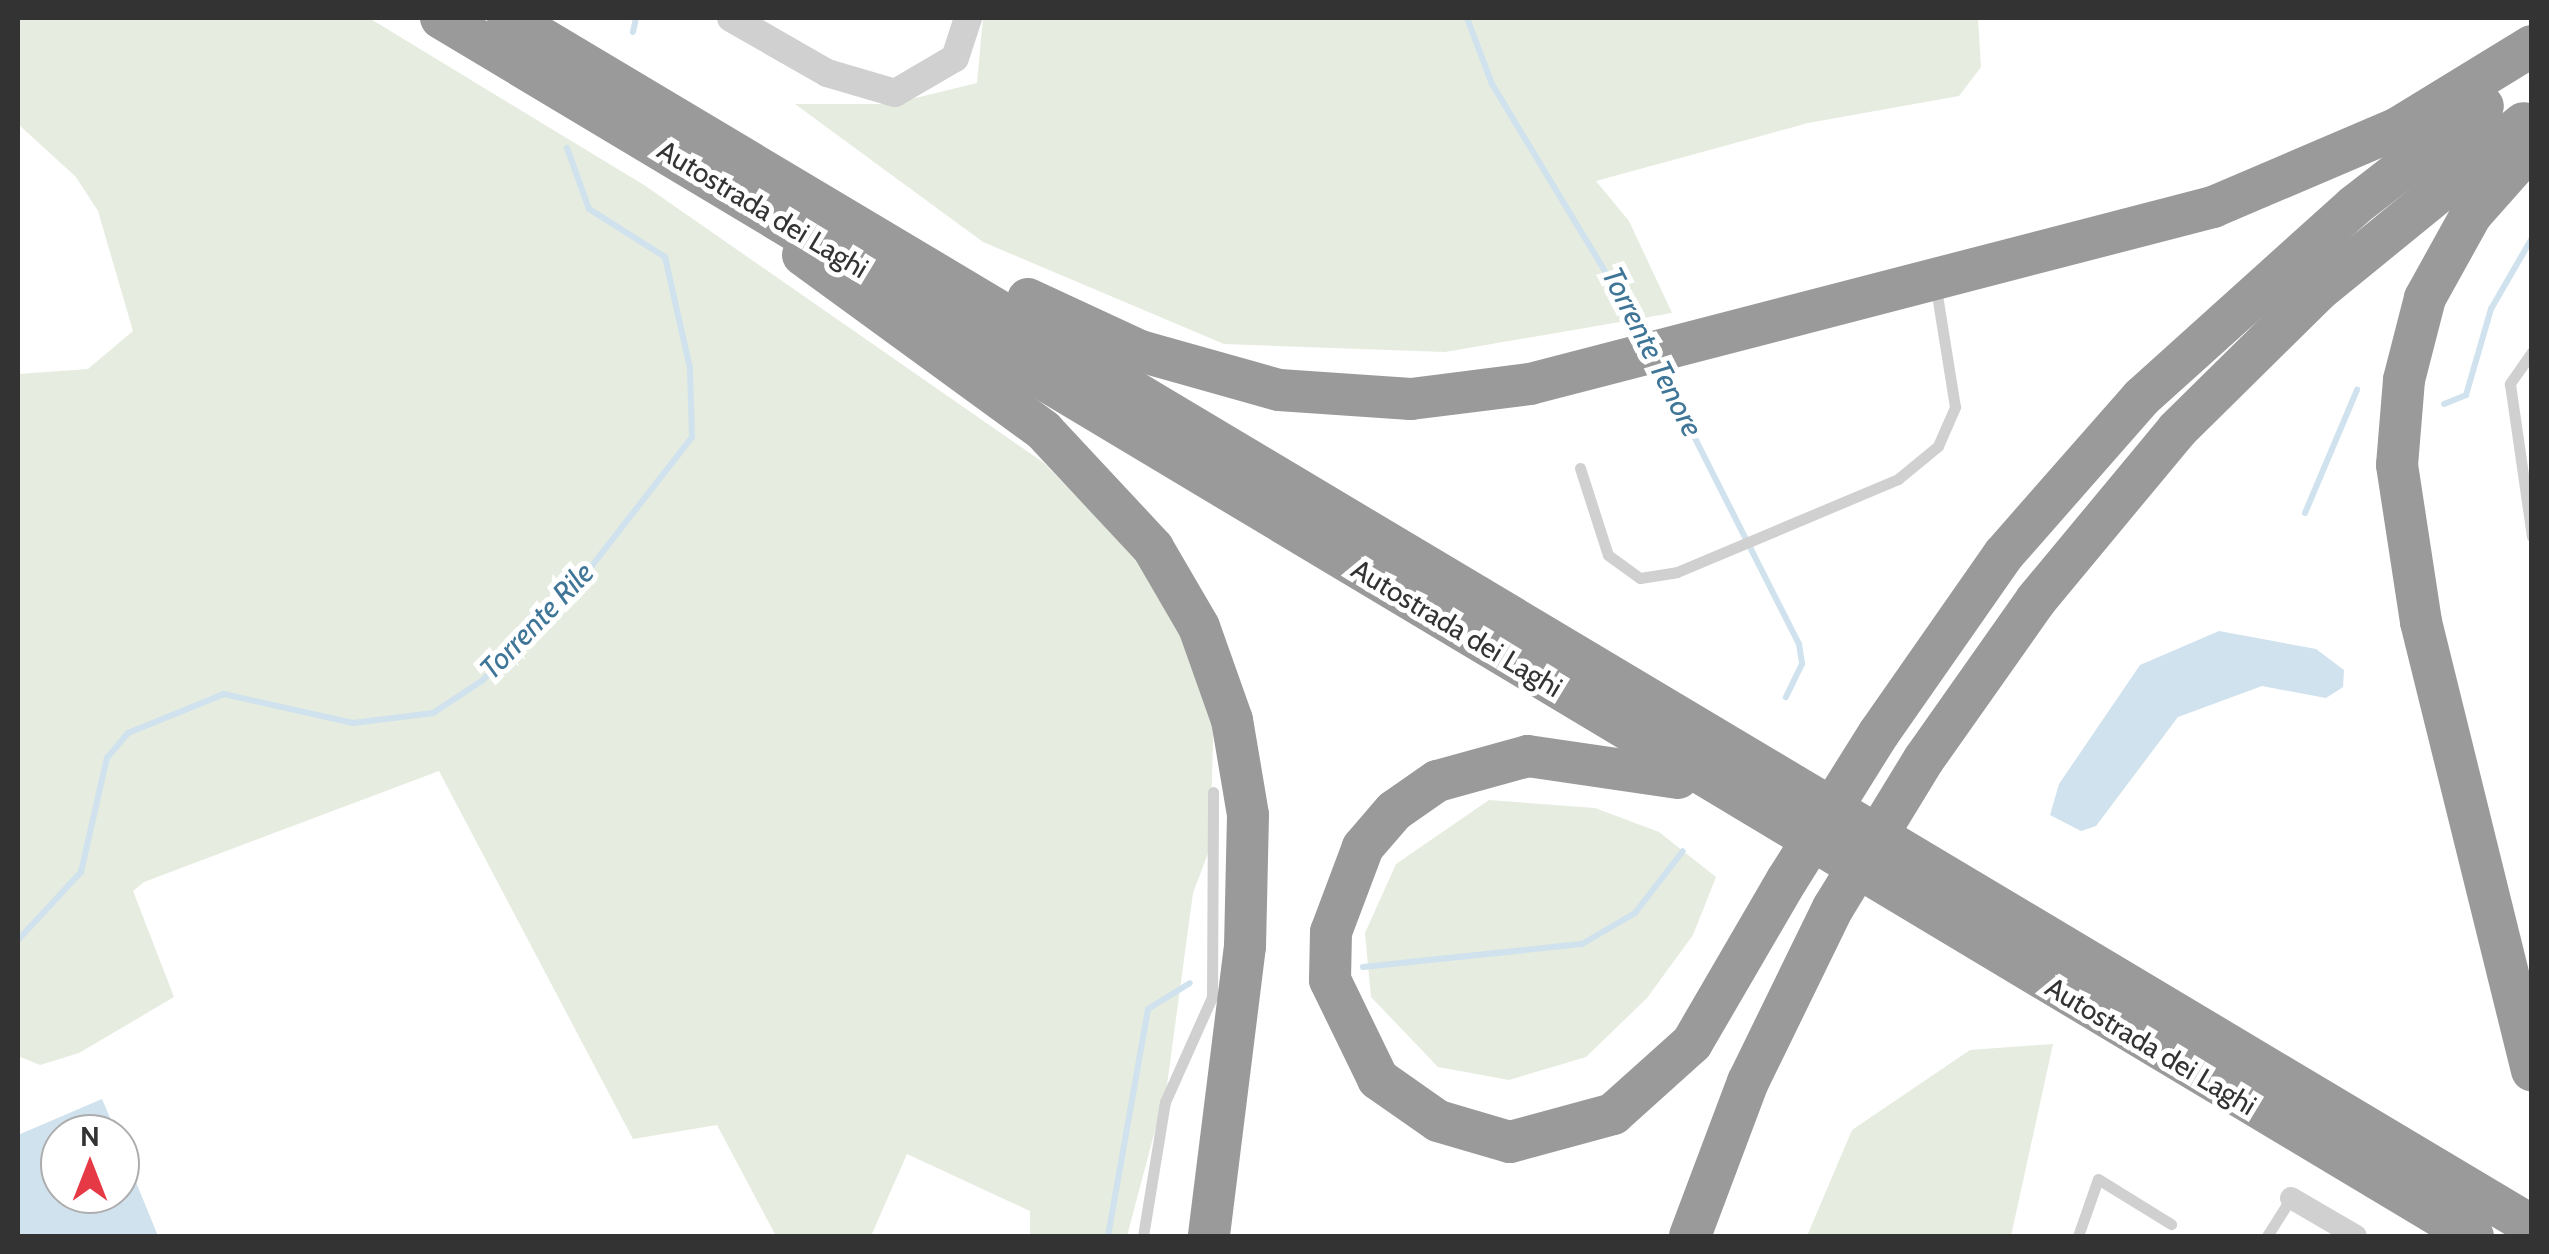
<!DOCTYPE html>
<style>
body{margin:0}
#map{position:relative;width:2549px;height:1254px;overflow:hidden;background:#fff;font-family:Cabin,sans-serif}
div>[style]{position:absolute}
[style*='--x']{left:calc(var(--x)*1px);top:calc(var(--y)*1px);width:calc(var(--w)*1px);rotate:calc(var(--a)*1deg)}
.green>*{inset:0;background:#e6ecdf}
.water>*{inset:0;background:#cfe2ee}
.stream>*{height:6px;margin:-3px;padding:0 3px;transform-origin:3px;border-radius:3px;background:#cfe2ee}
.service>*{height:11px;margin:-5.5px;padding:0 5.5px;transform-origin:5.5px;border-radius:5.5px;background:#d0d0d0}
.minor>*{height:22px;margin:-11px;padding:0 11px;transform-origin:11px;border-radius:11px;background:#d0d0d0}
.tertiary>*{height:28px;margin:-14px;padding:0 14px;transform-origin:14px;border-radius:14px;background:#d0d0d0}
.motorway>*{height:42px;margin:-21px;padding:0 21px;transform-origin:21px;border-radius:21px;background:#9a9a9a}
.motorway-bridge>*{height:42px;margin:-21px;padding:0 21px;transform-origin:21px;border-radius:21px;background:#9a9a9a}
span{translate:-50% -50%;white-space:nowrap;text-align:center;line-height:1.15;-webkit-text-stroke:10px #fff;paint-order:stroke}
.street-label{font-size:28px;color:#333}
.water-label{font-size:30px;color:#3f7597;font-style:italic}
.frame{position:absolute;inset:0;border:20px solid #333;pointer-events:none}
.north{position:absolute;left:40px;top:1114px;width:100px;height:100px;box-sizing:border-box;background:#fff;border:2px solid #adadad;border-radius:50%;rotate:0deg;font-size:28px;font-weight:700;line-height:40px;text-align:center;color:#333}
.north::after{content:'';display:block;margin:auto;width:35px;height:45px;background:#e63946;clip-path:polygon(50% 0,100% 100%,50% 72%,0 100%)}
</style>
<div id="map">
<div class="green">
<div style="clip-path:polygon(18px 18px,369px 18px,644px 185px,1044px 463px,1158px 581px,1214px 707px,1210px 848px,1193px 893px,1167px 1085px,1127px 1236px,1030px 1236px,1030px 1211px,907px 1154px,871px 1236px,776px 1236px,717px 1125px,633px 1139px,439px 771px,144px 882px,133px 891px,174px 997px,79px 1053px,40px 1065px,18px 1056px,18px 374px,88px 369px,133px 331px,98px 211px,76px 177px,18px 124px)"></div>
<div style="clip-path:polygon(983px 18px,1978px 18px,1981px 67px,1959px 96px,1808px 123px,1596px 181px,1629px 221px,1672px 313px,1445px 352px,1224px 344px,983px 242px,795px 104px,891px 104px,977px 83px)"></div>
<div style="clip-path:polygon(1489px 800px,1595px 808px,1659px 832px,1716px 877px,1693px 935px,1647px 998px,1586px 1057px,1509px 1080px,1438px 1067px,1371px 997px,1365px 933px,1396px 864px)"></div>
<div style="clip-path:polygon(2053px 1044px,2011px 1236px,1807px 1236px,1852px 1130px,1970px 1050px)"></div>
</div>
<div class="water">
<div style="clip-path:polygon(2219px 631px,2316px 649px,2344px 670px,2343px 687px,2326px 698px,2262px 686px,2178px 717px,2096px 826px,2081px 831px,2050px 815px,2059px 784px,2140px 665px)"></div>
<div style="clip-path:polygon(102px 1099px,117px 1134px,60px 1134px,60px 1194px,120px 1194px,120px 1143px,158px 1236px,18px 1236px,18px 1135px)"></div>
</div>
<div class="stream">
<div style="--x:1467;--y:18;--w:71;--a:69.3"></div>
<div style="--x:1492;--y:84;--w:297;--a:58.9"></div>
<div style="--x:633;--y:32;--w:14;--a:-78"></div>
<div style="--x:1659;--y:367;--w:310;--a:63.2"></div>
<div style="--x:1799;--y:644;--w:20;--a:81"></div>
<div style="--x:1802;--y:664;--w:37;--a:116"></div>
<div style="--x:2444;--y:404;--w:24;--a:-22"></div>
<div style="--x:2466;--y:395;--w:90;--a:-73.8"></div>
<div style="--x:2491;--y:309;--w:82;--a:-60"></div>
<div style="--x:2305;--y:513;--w:134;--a:-67.1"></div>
<div style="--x:18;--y:940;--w:93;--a:-47.2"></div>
<div style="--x:81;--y:872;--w:117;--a:-77.2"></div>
<div style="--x:107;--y:758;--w:33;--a:-50"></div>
<div style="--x:128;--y:733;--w:104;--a:-22.1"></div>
<div style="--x:224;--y:694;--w:132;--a:12.7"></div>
<div style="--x:353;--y:723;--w:81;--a:-7.1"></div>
<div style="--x:433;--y:713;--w:60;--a:-33.4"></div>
<div style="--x:483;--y:680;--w:150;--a:-46.1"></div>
<div style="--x:587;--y:572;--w:171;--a:-52.1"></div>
<div style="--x:692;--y:437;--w:69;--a:-91.7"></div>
<div style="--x:690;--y:368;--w:114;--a:-102.7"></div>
<div style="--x:665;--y:257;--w:90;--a:-147.7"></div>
<div style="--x:589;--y:209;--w:65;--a:-109.8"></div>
<div style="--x:1363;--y:967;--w:220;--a:-6"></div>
<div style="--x:1582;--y:944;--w:61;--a:-30.3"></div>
<div style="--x:1635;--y:913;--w:78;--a:-52.3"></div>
<div style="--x:1108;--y:1236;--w:230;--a:-80"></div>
<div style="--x:1148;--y:1009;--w:49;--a:-31.8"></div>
</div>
<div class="service">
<div style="--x:2532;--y:352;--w:39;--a:125"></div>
<div style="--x:2510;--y:384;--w:154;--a:81.8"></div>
<div style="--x:1580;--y:468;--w:91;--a:72.2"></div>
<div style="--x:1608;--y:555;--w:39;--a:36"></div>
<div style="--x:1640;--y:578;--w:37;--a:-9"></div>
<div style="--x:1677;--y:572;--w:240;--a:-22.8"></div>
<div style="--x:1898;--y:479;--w:52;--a:-39.5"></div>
<div style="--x:1938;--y:446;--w:43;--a:-66.4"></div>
<div style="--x:1955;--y:407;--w:120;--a:-99.1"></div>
<div style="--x:1143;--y:1236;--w:136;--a:-80.7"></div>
<div style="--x:1165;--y:1102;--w:115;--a:-65.9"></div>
<div style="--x:1212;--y:997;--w:205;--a:-89.7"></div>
<div style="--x:2078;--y:1236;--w:60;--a:-70.7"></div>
<div style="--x:2098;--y:1179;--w:86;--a:31.7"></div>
<div style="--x:2267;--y:1236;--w:45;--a:-57.7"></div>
</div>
<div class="minor">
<div style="--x:2291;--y:1198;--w:75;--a:30.3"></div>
</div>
<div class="tertiary">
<div style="--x:731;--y:18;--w:111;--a:29.8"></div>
<div style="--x:827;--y:73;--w:71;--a:16.4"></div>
<div style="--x:895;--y:93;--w:69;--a:-30.3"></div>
<div style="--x:955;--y:58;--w:42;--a:-72"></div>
</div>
<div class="motorway">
<div style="--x:441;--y:18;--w:2369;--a:30.94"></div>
<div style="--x:508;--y:18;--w:2357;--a:30.83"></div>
<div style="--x:2532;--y:146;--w:92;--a:131.5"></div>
<div style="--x:2471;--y:215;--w:95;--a:119"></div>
<div style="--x:2425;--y:298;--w:85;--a:104.4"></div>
<div style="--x:2404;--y:380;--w:85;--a:94.7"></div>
<div style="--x:2397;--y:465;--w:159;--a:81.3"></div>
<div style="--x:2421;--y:622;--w:462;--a:76.1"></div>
<div style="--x:803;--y:255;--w:298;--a:36.1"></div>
<div style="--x:1044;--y:431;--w:160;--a:47"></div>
<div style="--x:1153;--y:548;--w:91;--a:59.8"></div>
<div style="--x:1199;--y:627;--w:99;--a:70.5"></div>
<div style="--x:1232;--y:720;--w:96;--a:80.4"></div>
<div style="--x:1248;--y:815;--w:131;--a:91.3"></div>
<div style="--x:1245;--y:946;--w:292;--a:97.1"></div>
<div style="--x:1028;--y:299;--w:123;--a:24.9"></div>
<div style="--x:1140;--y:351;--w:144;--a:15.7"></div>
<div style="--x:1279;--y:390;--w:132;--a:3.9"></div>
<div style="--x:1411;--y:399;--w:120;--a:-7.2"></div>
<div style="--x:1530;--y:384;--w:706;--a:-14.53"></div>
<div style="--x:2213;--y:207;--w:201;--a:-23.1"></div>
<div style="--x:2398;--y:128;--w:157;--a:-31.5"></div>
<div style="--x:1879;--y:733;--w:218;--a:-55.1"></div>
<div style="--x:2004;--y:554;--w:209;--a:-48.7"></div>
<div style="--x:2142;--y:397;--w:285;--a:-42"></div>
<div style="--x:2354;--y:206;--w:163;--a:-37.8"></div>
<div style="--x:1924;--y:759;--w:194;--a:-54.8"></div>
<div style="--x:2036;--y:600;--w:221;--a:-50.3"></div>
<div style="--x:2177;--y:430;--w:199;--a:-44.6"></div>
<div style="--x:2319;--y:290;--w:264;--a:-39.2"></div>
<div style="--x:1678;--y:778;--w:152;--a:-171.7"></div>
<div style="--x:1528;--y:756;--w:94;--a:164.6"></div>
<div style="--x:1437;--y:781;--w:52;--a:145.1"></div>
<div style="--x:1394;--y:811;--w:48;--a:130.7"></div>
<div style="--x:1363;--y:847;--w:91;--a:110.6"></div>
<div style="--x:1331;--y:932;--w:48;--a:91.2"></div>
<div style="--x:1330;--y:980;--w:110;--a:64.1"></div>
<div style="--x:1378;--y:1079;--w:73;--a:35"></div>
<div style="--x:1438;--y:1121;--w:75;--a:16.3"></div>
<div style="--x:1510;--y:1142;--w:107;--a:-15.2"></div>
<div style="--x:1613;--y:1114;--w:106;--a:-41.9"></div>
<div style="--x:1692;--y:1043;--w:189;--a:-59.8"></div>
<div style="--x:1690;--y:1236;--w:165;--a:-69.4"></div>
<div style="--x:1748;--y:1082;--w:194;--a:-64"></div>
</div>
<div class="motorway-bridge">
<div style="--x:1787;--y:880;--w:173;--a:-58"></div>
<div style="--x:1833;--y:908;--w:175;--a:-58.6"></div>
</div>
<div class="street-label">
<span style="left:763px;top:209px;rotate:31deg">Autostrada dei Laghi</span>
<span style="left:1457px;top:628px;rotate:31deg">Autostrada dei Laghi</span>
<span style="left:2151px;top:1046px;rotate:31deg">Autostrada dei Laghi</span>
</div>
<div class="water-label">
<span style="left:1652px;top:352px;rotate:63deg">Torrente Tenore</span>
<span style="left:537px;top:621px;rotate:-46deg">Torrente Rile</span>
</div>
<div class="frame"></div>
<div class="north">N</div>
</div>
